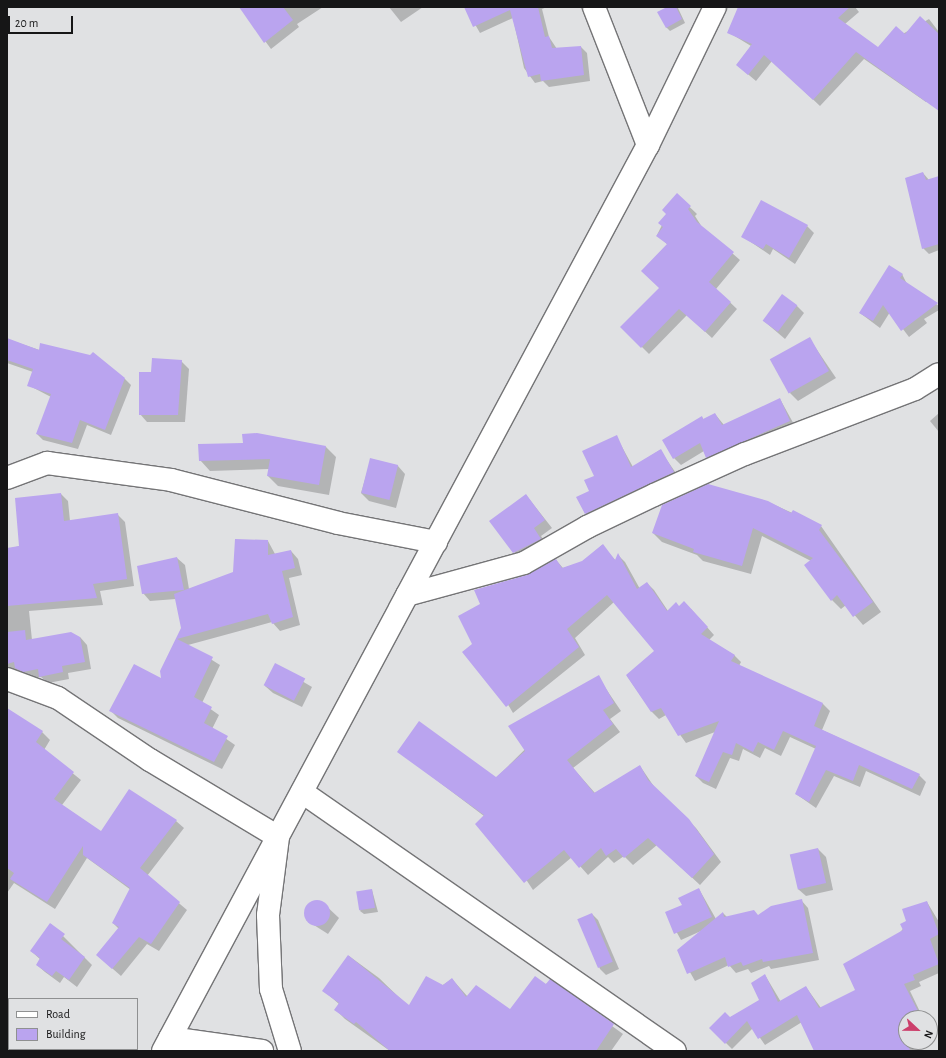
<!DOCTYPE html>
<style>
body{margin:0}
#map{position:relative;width:946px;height:1058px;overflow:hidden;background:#e0e1e3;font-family:"Alegreya Sans",sans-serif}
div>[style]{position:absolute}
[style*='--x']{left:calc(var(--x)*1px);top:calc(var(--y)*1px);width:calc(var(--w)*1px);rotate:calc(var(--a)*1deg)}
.shadow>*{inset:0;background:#0003}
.building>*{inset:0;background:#baa4ef;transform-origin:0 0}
.round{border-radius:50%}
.roads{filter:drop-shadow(1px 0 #747476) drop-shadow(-1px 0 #747476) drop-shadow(0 1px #747476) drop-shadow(0 -1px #747476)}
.street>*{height:22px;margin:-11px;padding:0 11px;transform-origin:11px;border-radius:11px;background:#fff}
span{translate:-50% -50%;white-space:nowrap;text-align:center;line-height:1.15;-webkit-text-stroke:3.5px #e0e1e3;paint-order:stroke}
.frame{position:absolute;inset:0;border:8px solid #161617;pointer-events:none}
.legend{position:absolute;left:8px;top:998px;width:130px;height:52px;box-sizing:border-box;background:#e0e1e3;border:1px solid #8f9091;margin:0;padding:5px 7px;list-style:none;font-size:12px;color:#161617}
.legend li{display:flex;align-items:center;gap:8px;height:20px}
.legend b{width:20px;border:1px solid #8f9091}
.north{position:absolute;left:898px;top:1010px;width:40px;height:40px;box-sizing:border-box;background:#e0e1e3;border:1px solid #8f9091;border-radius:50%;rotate:112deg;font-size:11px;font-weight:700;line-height:16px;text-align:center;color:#161617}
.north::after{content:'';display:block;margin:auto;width:14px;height:18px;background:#cc3f6b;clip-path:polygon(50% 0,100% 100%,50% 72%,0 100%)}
.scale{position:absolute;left:8px;top:16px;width:65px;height:18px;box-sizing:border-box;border:2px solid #161617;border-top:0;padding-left:5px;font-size:12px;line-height:14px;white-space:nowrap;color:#161617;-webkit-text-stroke:3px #e0e1e3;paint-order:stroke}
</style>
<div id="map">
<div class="shadow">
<div style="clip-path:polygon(240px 7px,323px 7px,297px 24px,299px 27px,271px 49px)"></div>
<div style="clip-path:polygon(389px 7px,423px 7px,401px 22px)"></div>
<div style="clip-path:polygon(465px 7px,547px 7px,542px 9px,549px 37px,557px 49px,581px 47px,587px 53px,590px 81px,549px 87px,543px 81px,535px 83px,524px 68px,513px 18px,480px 33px)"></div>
<div style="clip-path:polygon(669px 7px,678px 8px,685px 23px,670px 31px,666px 27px)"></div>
<div style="clip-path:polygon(739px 7px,855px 7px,859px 12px,845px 24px,878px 48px,929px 19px,939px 32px,939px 86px,926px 102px,864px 59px,820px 106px,772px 61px,756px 81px,737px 65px,751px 46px,728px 32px)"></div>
<div style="clip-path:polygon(923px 173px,929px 180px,939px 177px,939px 250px,929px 254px,923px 248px)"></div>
<div style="clip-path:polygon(677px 195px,697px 214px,695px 216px,702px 227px,740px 260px,716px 289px,737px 309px,712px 338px,687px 315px,649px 354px,622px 327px,660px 288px,668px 245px,657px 235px)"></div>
<div style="clip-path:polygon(807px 226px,814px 233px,795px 264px,773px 249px,770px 255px,742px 236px)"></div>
<div style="clip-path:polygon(902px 274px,907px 284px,939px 306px,939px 310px,924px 319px,927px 323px,909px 337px,890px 312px,880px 328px,860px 313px)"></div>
<div style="clip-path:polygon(796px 305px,804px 313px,785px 339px,764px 321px)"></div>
<div style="clip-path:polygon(809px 338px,836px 378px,798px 401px,790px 393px)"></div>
<div style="clip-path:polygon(7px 339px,125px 379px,131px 385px,111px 435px,87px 425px,78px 449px,43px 440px,37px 434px,51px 397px,28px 385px,33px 372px,7px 363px)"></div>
<div style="clip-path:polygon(181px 361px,189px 369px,185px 422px,147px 422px,140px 414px,152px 373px)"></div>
<div style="clip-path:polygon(780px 399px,796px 428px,714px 464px,704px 451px,681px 465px,674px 458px,702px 417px,704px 420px,715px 414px,724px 425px)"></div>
<div style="clip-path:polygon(939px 413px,939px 432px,930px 421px)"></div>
<div style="clip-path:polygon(616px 436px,633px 467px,660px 450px,680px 479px,592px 520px,586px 514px,590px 491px)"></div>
<div style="clip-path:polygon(326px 447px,336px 457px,329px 495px,278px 486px,268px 476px,269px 469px,210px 471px,200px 460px)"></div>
<div style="clip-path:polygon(371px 459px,398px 466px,405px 474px,396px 508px,369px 501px,361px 493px)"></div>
<div style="clip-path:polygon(61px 494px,68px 501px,70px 521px,118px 515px,125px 522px,134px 586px,100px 591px,103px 605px,29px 611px,32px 640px,80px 637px,87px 645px,91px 669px,68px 673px,69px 679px,48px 683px,41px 677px,31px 678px,7px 668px,7px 549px,20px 546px)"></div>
<div style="clip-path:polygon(526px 495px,552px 528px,541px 536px,548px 547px,521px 560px,514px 552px)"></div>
<div style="clip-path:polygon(766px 501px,821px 526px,881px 612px,863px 625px,846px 605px,841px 609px,832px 600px,811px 561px,762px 536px,751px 574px,703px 561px,697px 555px,662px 542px,653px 533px)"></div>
<div style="clip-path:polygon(268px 541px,275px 554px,291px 551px,298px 559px,302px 575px,289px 578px,300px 625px,280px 631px,272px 622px,188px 645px,220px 665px,202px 703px,219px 715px,212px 729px,235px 745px,222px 769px,118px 718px,111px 711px,163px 680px,161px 671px,182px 628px,176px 599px,150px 601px,143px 593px,177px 558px,185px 565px,189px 589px,234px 573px)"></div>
<div style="clip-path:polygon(602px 545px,616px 561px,618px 555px,625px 562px,640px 589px,647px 583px,654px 590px,668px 611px,680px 607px,691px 609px,714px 635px,709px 640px,734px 655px,741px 662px,739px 666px,823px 704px,830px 711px,822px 730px,919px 775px,926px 782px,920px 796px,866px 771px,860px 787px,834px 776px,816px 808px,796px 794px,816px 749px,790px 737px,781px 756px,765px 748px,760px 758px,743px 749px,739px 761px,730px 758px,716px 789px,703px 783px,696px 776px,715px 732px,686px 743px,666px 715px,659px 719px,652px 712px,627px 676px,656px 652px,614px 602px,575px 638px,585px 655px,513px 713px,473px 645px,528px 576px,556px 560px,563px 568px,583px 562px)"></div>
<div style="clip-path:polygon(275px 665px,312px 687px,302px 707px,273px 693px,265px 686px)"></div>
<div style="clip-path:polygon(598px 677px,621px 711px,610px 719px,620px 732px,573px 768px,595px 793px,640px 766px,655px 788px,696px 828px,721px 862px,700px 885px,657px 845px,633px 865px,624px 856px,614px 863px,608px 857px,588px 875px,572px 857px,533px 890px,484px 816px,398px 751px,496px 778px)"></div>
<div style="clip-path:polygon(7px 709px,42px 732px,50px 740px,44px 750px,81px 780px,62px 805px,101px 832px,176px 821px,184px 828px,147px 876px,187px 910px,159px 951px,147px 944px,121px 976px,97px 955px,119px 929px,113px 923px,131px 890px,87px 858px,55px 909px,14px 883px,7px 893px)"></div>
<div style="clip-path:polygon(818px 849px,826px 857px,833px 890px,806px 896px,798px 889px)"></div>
<div style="clip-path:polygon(699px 889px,716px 919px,723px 913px,728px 918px,758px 916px,801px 900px,808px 908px,819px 960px,771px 969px,769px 966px,751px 973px,748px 969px,736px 973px,729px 965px,695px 981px,678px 951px,701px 931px,681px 940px,666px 913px,683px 906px)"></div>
<div style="clip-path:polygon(372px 890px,378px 912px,364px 914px,360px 911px)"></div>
<div style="clip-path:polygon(322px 902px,339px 918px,328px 934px,306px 920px,307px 905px)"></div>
<div style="clip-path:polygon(927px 902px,939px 922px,939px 973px,919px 982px,921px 986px,910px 991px,923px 1018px,906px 1018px,906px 1042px,912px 1042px,914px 1051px,817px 1051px,802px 1022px,765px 1045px,753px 1028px,732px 1049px,711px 1028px,760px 1001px,765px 975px,781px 1002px,806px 987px,821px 1008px,856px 991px,908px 922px)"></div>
<div style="clip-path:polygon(592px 914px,598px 920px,619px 969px,606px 975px,600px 969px,579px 920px)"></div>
<div style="clip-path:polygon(51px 924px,92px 965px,77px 987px,64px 977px,60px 983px,45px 972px,37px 965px,41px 960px,31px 951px)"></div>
<div style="clip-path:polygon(349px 956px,379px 978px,409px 1007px,452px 979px,468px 997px,510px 1010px,550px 981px,623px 1034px,611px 1051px,390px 1051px,345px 1019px,336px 1010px,339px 1004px,324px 991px)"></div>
<div style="clip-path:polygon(7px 1001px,9px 1049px,74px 1051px,7px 1051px)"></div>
</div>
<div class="building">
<div style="clip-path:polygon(239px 7px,283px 7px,293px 20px,264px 43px)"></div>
<div style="clip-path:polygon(464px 7px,538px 7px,545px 37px,549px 36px,552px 48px,581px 46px,584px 75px,541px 81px,540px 74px,528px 77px,510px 10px,473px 27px)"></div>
<div style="clip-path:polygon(667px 7px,676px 7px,682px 19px,666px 28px,657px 12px)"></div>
<div style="clip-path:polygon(738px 7px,850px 7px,838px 18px,878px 47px,896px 26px,905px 34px,920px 16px,939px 34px,939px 111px,856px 52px,813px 100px,764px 55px,748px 75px,736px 65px,752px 44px,727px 33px)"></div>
<div style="clip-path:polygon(923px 172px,926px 180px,939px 176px,939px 244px,922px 249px,905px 178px)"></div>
<div style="clip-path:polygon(677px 193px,691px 206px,688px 209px,697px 222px,734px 252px,709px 282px,731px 302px,705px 332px,679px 309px,641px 348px,620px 327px,659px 288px,641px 271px,667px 244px,656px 236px,663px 227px,658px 223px,666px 214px,662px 210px)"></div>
<div style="clip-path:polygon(761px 200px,808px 225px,789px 258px,766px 244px,763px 249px,741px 237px)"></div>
<div style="clip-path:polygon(889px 265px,903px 274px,900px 278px,938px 303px,901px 331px,883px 305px,873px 321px,859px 313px)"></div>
<div style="left:782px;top:294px;width:19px;height:33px;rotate:36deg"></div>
<div style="left:810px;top:337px;width:39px;height:46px;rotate:61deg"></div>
<div style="clip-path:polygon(7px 338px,39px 350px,40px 343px,90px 355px,93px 352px,125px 378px,105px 430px,80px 420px,72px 443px,36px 434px,51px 394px,27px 386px,33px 369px,7px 360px)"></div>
<div style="clip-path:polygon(152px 358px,182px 360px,178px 415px,139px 415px,139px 372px,151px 372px)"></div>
<div style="clip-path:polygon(780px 398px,790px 421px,706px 458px,700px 443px,673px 459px,662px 440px,702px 416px,703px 419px,715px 413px,722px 425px)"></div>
<div style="clip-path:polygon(257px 433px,326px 446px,319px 485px,267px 476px,270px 459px,199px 461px,198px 444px,243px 443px,242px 434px)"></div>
<div style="clip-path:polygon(617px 435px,631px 467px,661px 449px,674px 472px,585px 514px,576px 497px,589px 491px,584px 480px,594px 476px,582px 451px)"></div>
<div style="left:370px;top:458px;width:29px;height:36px;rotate:14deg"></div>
<div style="clip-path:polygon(708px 484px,768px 501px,791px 513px,793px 510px,822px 525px,819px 530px,873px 602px,853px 617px,837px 595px,831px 601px,804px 565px,813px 558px,753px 528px,742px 566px,693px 552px,694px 549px,652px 533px,662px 505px)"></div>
<div style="clip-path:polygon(61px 493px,64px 521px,118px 513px,127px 579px,93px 584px,97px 598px,7px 606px,7px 548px,19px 546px,15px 498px)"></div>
<div style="clip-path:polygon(526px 494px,545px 520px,534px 528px,541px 539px,513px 553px,489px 521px)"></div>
<div style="clip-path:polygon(235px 539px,268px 540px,268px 555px,291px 550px,295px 568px,282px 571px,293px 617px,272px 624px,268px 614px,177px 639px,213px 657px,194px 697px,212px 707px,204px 723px,228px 736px,214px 762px,109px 711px,134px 664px,161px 678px,160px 671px,181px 628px,174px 594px,233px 572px)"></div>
<div style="clip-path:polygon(603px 544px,615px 560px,618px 553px,637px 589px,647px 582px,667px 611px,676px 602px,679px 606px,684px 601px,708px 627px,701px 634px,735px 655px,731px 661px,823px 703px,814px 726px,920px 774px,912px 789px,859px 765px,853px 781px,826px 770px,809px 802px,795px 794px,816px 746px,783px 731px,774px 750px,758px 742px,753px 752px,736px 743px,732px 755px,723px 752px,709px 782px,695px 776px,719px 721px,678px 736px,661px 708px,651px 712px,626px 675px,654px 651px,607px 595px,567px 629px,579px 647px,506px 707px,462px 652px,472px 644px,458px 616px,480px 604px,474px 590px,527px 575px,556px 559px,562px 568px,582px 561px)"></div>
<div style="clip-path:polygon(177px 557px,184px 590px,142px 594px,137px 566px)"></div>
<div style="clip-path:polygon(25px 630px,26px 640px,71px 632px,80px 637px,85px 662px,62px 666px,63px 672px,39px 677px,38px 669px,23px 672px,15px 668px,14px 662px,7px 664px,7px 632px)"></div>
<div style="left:275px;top:663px;width:34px;height:25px;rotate:27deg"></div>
<div style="clip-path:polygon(599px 675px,614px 703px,603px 710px,613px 724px,567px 760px,594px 793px,640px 765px,648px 780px,689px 819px,714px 854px,692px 878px,648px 838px,624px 858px,616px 849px,606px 856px,601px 848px,579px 868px,564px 850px,524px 883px,475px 824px,484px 815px,397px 752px,419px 721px,496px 777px,525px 751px,508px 726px)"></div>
<div style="clip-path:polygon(7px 708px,43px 731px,36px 742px,74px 772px,54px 799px,101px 831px,129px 789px,177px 820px,140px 868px,180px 902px,151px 944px,139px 937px,112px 969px,96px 955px,119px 927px,112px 923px,130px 888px,83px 855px,83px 846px,47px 902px,10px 879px,14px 873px,7px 868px)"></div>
<div style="left:818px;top:848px;width:36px;height:29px;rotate:77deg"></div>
<div style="clip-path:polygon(699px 888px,712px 917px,674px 934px,665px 912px,682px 905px,678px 898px)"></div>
<div style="left:372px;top:889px;width:19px;height:16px;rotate:81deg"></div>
<div style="clip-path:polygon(802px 899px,813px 953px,763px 962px,762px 959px,743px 966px,741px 962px,728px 967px,725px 957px,687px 974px,677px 950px,723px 912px,724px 917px,754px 910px,758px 915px,771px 906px)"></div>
<div class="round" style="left:304px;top:900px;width:26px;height:26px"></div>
<div style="clip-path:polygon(927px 901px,939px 934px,930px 939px,939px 964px,913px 975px,915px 980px,904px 984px,920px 1015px,906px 1018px,903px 1023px,910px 1051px,814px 1051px,797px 1015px,758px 1039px,747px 1021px,725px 1044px,709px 1028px,725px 1012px,730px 1017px,759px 1000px,751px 983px,765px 974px,778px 1002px,806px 986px,819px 1008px,855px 990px,843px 964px,903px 930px,900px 924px,906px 921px,902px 909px)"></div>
<div style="left:592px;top:913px;width:53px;height:16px;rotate:67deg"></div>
<div style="clip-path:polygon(50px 923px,65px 934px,61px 939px,85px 957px,69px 980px,56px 971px,52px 976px,36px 965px,40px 958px,30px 951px)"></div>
<div style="clip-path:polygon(348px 955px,409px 1005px,426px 976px,443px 985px,452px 978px,466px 997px,476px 985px,510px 1009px,535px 976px,546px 984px,550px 979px,614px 1024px,596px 1051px,390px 1051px,356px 1022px,354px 1024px,334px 1010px,339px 1003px,322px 991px)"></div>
</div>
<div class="roads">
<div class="street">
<div style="--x:648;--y:145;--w:153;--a:-64.1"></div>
<div style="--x:7;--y:478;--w:43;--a:-20.6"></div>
<div style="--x:47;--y:463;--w:125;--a:7.8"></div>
<div style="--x:171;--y:480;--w:172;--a:14.4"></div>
<div style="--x:338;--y:523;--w:100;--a:11"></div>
<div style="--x:407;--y:595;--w:121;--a:-15.3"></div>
<div style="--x:524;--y:563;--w:73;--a:-29.7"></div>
<div style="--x:587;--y:527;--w:74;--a:-25.5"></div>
<div style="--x:654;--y:495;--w:100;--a:-24.3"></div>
<div style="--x:745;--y:454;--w:182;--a:-20.9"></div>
<div style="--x:915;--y:389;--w:28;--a:-32"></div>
<div style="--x:7;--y:679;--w:54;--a:20.4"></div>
<div style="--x:58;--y:698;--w:111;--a:34"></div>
<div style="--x:150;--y:760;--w:149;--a:31"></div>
<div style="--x:278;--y:837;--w:79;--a:97.3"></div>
<div style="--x:268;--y:915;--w:74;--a:87.7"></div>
<div style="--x:271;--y:989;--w:65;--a:73"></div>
<div style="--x:302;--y:792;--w:454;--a:34.8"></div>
<div style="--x:170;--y:1038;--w:93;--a:8"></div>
<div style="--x:163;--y:1051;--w:1028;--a:-61.84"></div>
<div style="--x:648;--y:145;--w:148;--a:-111.4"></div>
</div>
</div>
<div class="frame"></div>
<ul class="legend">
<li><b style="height:5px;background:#fff"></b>Road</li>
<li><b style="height:11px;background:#baa4ef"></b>Building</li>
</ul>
<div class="north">N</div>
<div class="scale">20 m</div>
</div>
